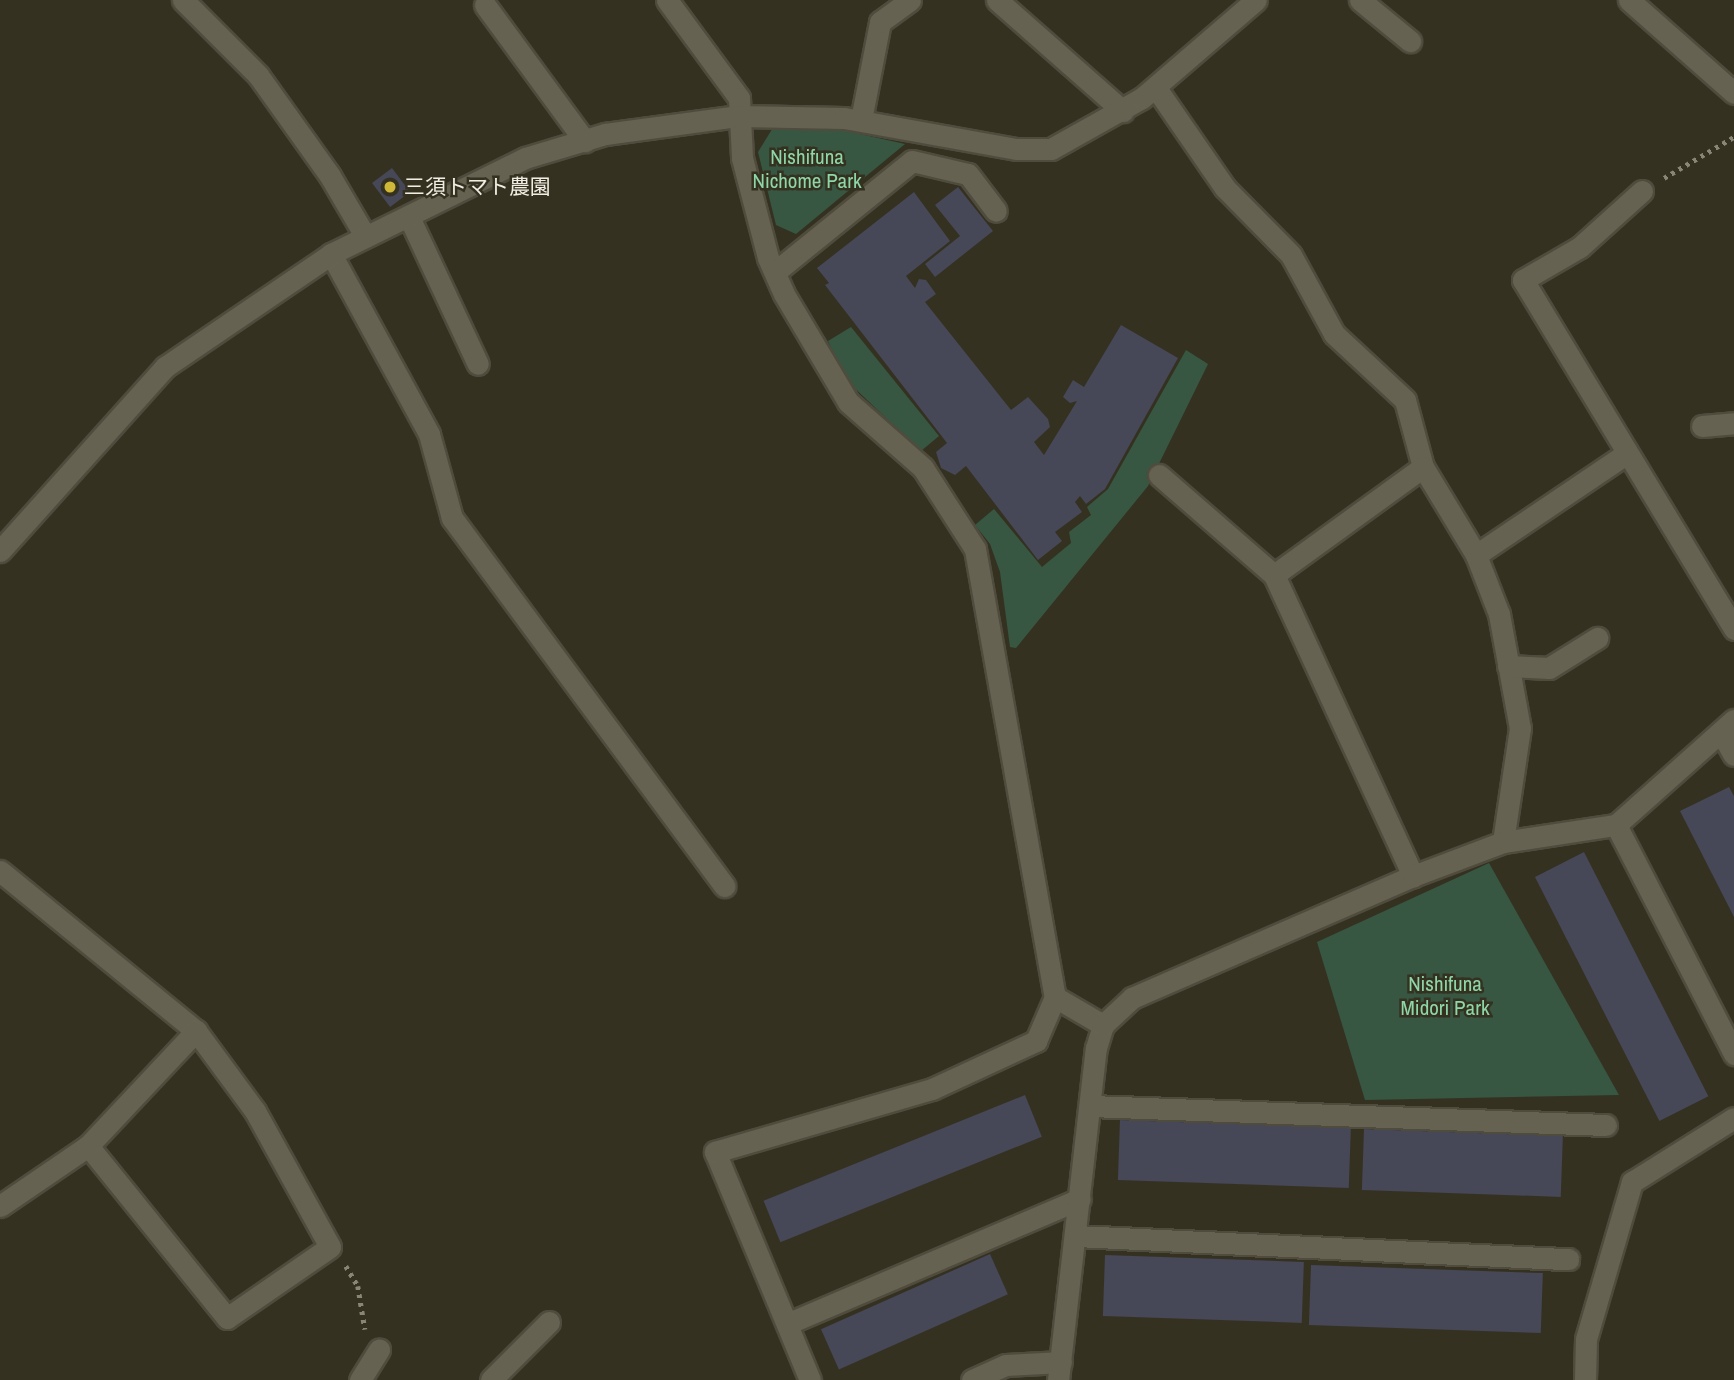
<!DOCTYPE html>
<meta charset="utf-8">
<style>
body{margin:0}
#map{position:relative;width:1734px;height:1380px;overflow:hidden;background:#353121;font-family:"Archivo Narrow","Noto Sans JP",sans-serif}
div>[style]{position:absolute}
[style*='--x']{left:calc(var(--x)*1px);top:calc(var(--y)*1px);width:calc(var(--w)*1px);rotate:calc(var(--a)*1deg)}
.green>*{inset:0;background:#375742}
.building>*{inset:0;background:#464757;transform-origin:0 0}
.path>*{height:4.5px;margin-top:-2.25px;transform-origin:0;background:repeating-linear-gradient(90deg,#898678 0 3.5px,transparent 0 8.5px)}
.roads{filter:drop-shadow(2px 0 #4f4c3e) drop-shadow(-2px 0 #4f4c3e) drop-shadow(0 2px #4f4c3e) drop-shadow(0 -2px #4f4c3e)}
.minor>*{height:21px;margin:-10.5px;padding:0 10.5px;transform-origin:10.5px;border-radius:10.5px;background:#666251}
.dots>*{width:19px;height:19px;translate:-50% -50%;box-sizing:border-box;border:4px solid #353121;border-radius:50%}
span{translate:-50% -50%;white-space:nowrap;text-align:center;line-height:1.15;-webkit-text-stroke:5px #353121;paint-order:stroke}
.park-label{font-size:21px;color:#8ed8a8}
.poi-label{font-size:21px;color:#f0ede3}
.left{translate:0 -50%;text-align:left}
</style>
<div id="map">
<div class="green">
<div style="clip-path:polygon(774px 126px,838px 129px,905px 144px,796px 234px,776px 225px,758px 152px)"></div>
<div style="clip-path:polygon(851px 327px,939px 436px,921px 451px,848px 382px,828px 341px)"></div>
<div style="clip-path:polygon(1186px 350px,1208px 364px,1148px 486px,1016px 648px,1010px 647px,1000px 572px,990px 544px,975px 525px,994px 509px,1042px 567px,1071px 543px,1069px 532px,1091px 515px,1087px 507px,1108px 489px)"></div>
<div style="clip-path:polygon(1489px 863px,1619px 1095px,1365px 1100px,1317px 942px)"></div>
</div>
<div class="building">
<div style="left:392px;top:168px;width:30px;height:25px;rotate:53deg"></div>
<div style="clip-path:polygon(958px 187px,993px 231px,935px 277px,925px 264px,960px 236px,935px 205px)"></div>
<div style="clip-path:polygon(914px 192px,950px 241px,906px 276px,915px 288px,919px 279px,926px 280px,936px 294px,925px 302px,1011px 410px,1028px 397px,1048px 419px,1050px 427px,1034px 442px,1044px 455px,1077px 401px,1070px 403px,1063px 397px,1073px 380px,1084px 387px,1121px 325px,1178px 358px,1105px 489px,1086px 504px,1080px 496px,1075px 502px,1082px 512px,1055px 532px,1062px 541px,1038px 560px,966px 466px,955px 475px,941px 468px,936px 452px,947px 443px,825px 285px,829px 283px,817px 268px)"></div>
<div style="clip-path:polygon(1729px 787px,1734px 796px,1734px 917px,1680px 811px)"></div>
<div style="left:1584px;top:852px;width:274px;height:55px;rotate:63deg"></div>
<div style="left:1025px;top:1095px;width:45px;height:282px;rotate:68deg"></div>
<div style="left:1120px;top:1120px;width:231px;height:60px;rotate:2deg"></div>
<div style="left:1364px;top:1129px;width:199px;height:61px;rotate:2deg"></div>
<div style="left:990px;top:1254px;width:44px;height:185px;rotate:66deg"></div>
<div style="left:1105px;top:1255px;width:199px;height:61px;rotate:2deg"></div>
<div style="left:1311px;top:1265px;width:232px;height:60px;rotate:2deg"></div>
</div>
<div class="path">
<div style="--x:1664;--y:178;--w:81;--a:-30.4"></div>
<div style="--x:346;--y:1266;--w:23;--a:59"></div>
<div style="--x:358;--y:1286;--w:44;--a:80.8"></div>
</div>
<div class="roads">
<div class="minor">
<div style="--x:183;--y:0;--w:106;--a:45"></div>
<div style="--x:258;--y:75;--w:124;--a:54.5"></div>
<div style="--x:330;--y:176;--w:69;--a:59.7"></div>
<div style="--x:667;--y:0;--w:122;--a:53.7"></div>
<div style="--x:739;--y:98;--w:60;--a:87.1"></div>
<div style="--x:742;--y:158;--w:103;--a:75.4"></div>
<div style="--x:768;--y:258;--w:39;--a:66"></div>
<div style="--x:784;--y:294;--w:126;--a:59.3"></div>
<div style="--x:848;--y:402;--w:100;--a:41.3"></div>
<div style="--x:923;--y:468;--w:96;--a:57.3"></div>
<div style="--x:975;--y:549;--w:455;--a:79.9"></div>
<div style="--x:1055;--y:997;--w:56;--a:30.3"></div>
<div style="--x:997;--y:0;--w:168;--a:41.4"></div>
<div style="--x:1360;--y:0;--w:65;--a:39.4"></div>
<div style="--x:1629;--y:0;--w:140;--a:41.5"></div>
<div style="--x:485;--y:5;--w:169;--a:53.7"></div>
<div style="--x:1156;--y:88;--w:121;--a:55.4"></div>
<div style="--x:1225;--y:188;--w:94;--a:45.4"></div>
<div style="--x:1291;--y:255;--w:90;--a:61.4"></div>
<div style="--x:1334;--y:334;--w:97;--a:42.9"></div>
<div style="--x:1405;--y:400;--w:69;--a:75"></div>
<div style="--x:1423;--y:467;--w:103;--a:58.9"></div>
<div style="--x:1476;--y:555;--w:63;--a:68.7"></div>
<div style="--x:1499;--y:614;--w:116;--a:79.6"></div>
<div style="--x:1520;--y:728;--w:115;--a:98.5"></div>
<div style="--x:861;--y:120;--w:100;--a:-79"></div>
<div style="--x:880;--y:22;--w:37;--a:-36"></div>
<div style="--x:1642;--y:191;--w:84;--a:137.9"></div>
<div style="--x:1580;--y:247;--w:66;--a:149.9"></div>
<div style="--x:1523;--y:280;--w:408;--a:58.8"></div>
<div style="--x:409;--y:217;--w:162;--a:64.9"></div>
<div style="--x:331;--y:254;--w:205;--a:61.4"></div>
<div style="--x:429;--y:434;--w:87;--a:74.7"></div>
<div style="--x:452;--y:518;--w:458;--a:53.5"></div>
<div style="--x:775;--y:272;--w:176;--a:-39"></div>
<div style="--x:912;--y:161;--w:57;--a:13.1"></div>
<div style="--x:968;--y:174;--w:46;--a:52.9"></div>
<div style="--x:1702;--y:426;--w:32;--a:-5"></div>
<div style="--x:1159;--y:475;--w:152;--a:41"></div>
<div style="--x:1274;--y:575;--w:332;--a:65.2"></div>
<div style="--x:0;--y:551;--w:247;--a:-48.1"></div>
<div style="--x:165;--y:367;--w:201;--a:-34.2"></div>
<div style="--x:331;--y:254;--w:216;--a:-26.3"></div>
<div style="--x:525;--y:158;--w:84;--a:-16.7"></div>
<div style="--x:605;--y:134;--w:135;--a:-7.7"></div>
<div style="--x:739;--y:116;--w:105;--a:1.1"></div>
<div style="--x:844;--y:118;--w:175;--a:10.2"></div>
<div style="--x:1016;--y:149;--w:35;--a:0"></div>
<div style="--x:1051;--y:149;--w:104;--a:-29.3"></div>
<div style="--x:1142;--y:98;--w:150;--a:-40.7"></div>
<div style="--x:1476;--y:555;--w:182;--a:-34"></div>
<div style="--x:1274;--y:575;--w:184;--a:-35.9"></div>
<div style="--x:1508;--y:666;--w:41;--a:2.8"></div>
<div style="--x:1549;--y:668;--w:57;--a:-32"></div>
<div style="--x:1721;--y:732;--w:26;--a:61"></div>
<div style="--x:1616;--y:825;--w:258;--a:62.7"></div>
<div style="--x:0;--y:871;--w:253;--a:39.2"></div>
<div style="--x:196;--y:1031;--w:99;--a:53.6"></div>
<div style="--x:255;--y:1111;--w:155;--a:61.1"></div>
<div style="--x:330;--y:1247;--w:125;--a:145.4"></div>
<div style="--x:227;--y:1318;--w:221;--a:-128.9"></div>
<div style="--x:1090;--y:1106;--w:516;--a:2.11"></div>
<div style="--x:0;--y:1206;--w:107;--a:-34.3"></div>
<div style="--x:88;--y:1146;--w:158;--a:-46.8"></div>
<div style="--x:1076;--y:1236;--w:493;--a:2.7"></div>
<div style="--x:789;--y:1323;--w:316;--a:-23.1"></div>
<div style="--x:360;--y:1380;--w:36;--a:-58"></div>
<div style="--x:491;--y:1380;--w:82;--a:-45"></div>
<div style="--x:810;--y:1380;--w:247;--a:-112.6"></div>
<div style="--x:715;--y:1152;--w:226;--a:-16.2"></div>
<div style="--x:932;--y:1089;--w:115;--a:-24.8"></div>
<div style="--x:1036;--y:1041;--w:48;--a:-66.6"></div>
<div style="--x:972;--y:1380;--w:37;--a:-24"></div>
<div style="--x:1006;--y:1365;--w:55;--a:-3.1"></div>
<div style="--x:1058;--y:1380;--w:334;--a:-83.5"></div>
<div style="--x:1096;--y:1048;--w:24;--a:-73"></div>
<div style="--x:1103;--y:1025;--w:40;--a:-43"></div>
<div style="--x:1132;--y:998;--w:306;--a:-23.5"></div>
<div style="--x:1413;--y:876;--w:96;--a:-20.7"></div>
<div style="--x:1503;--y:842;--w:114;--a:-8.6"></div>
<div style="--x:1616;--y:825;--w:158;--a:-41.7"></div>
<div style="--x:1585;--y:1380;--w:41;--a:-88.6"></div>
<div style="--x:1586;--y:1339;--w:164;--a:-73.7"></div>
<div style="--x:1632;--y:1182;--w:120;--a:-32.1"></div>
</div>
</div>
<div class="dots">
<div style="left:390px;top:187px;background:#cfb837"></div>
</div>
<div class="park-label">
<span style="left:807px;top:169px">Nishifuna<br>Nichome Park</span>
<span style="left:1445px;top:996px">Nishifuna<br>Midori Park</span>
</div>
<div class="poi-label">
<span class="left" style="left:404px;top:187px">三須トマト農園</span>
</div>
</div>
